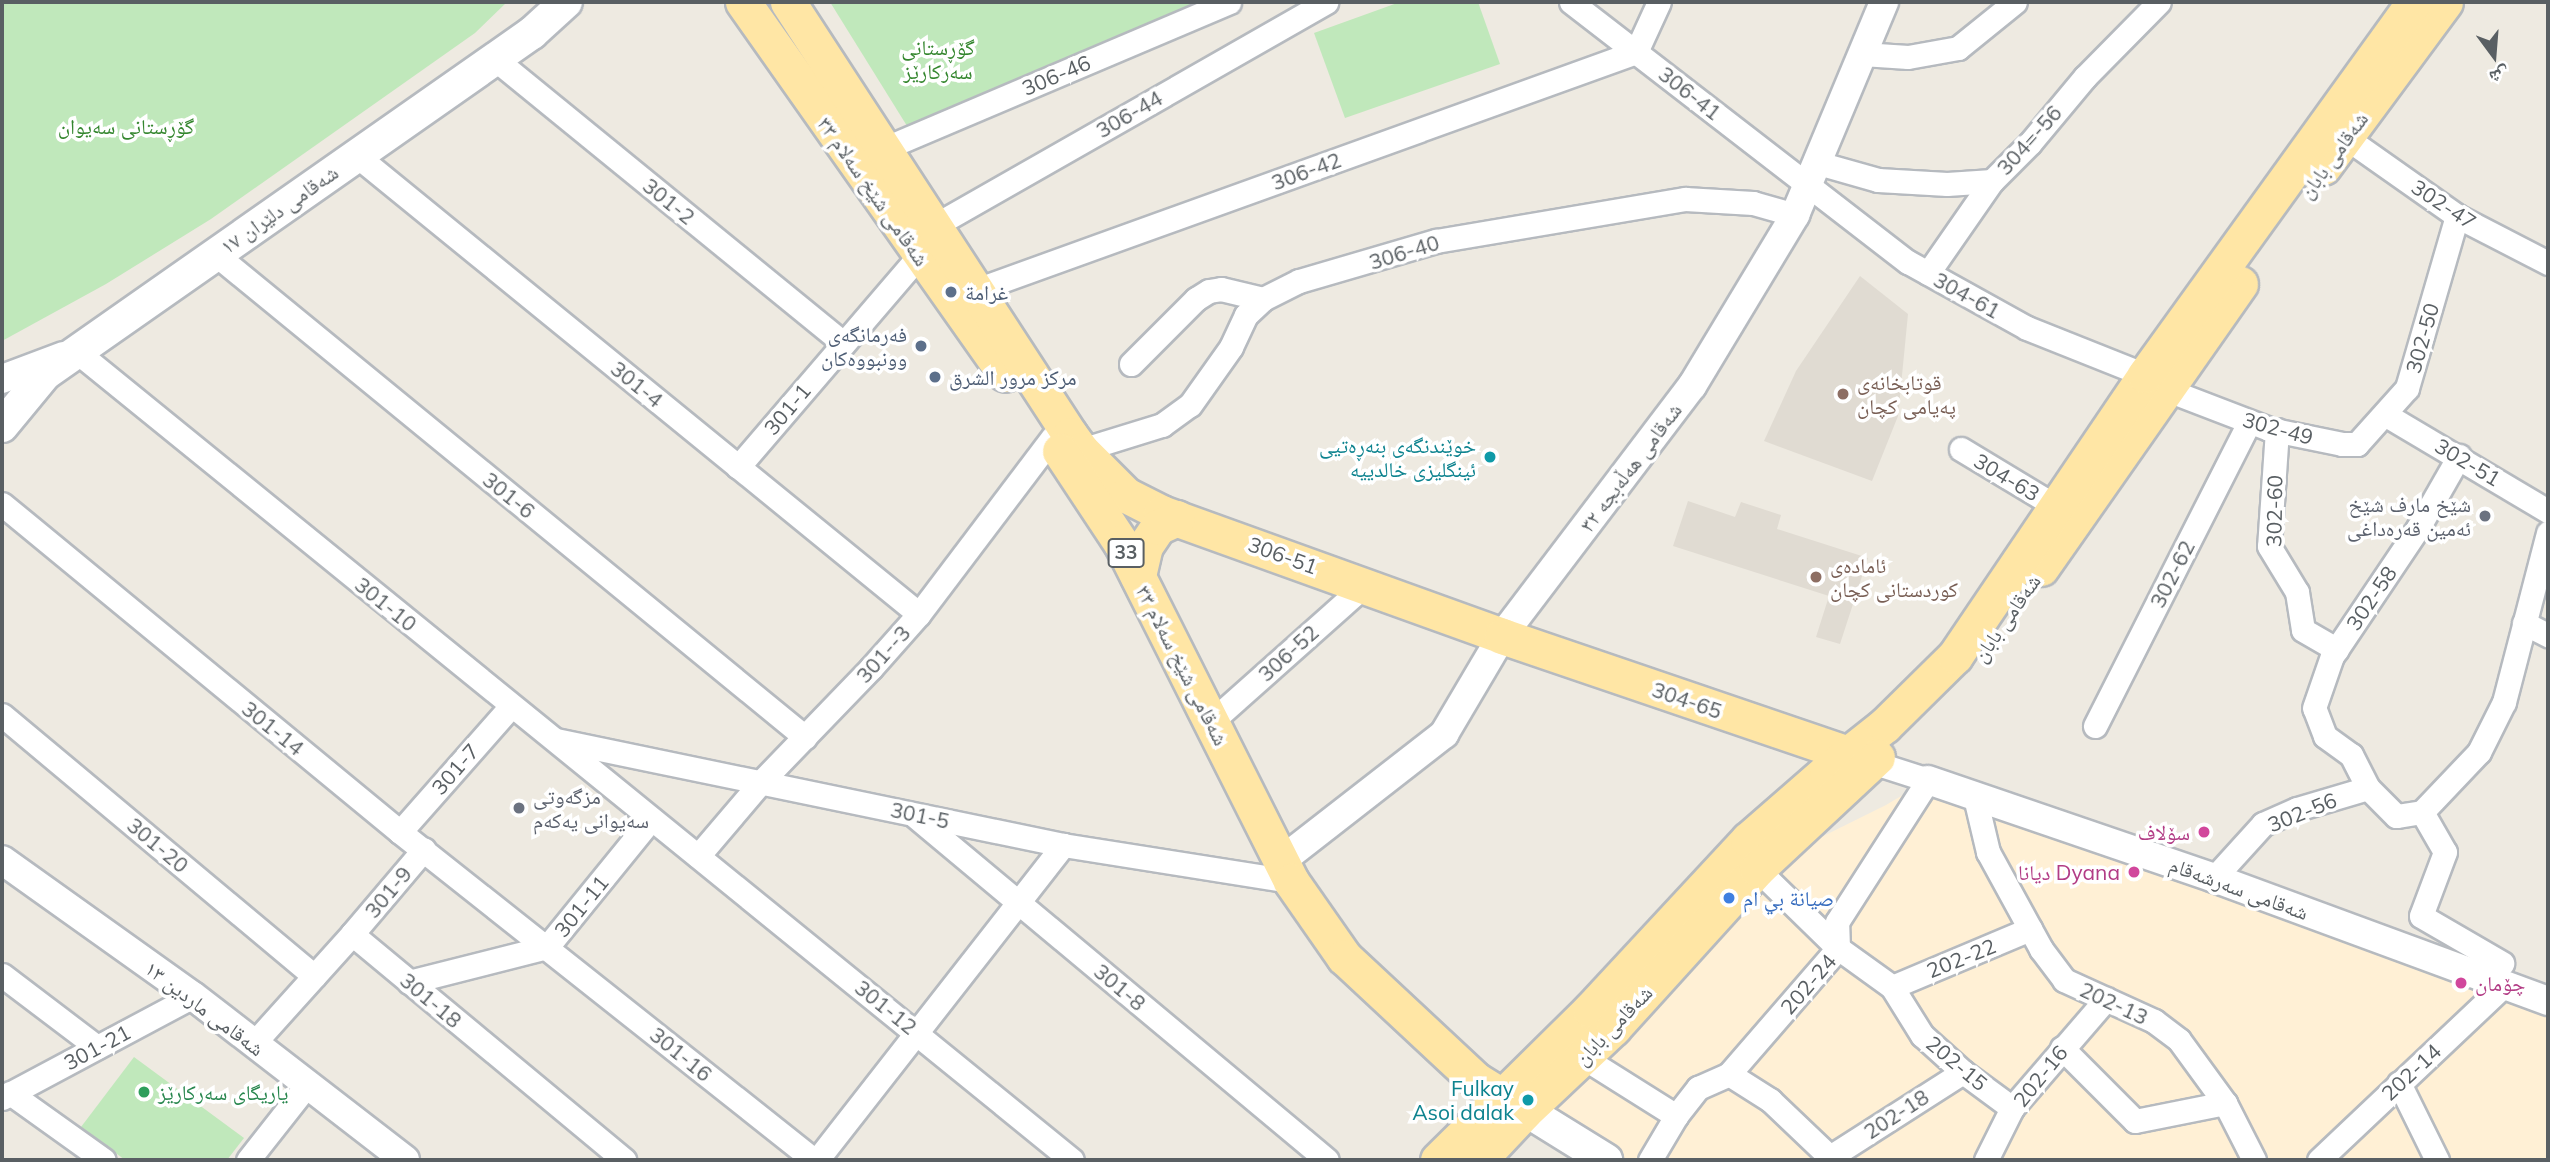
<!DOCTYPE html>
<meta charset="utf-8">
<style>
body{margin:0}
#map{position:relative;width:2550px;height:1162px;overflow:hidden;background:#eeeae1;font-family:Mulish,"Noto Naskh Arabic",sans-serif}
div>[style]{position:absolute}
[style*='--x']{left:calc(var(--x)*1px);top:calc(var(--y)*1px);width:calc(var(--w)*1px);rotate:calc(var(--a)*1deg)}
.commercial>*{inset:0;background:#fff0d5}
.education>*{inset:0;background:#e0dbd2}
.green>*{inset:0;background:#c0e8bb}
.roads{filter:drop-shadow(2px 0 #b6babf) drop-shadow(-2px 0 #b6babf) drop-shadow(0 2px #b6babf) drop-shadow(0 -2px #b6babf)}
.minor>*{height:23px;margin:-11.5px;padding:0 11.5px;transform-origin:11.5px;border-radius:11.5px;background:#fff}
.tertiary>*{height:28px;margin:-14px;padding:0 14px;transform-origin:14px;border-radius:14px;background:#fff}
.secondary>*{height:32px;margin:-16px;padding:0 16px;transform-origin:16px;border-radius:16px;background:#fff}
.primary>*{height:35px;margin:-17.5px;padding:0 17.5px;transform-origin:17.5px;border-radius:17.5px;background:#ffe6a5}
.dots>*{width:19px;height:19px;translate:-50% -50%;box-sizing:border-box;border:4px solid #fff;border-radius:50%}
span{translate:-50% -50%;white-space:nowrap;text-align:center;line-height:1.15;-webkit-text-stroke:7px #fff;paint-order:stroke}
.shield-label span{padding:2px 5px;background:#fff;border:2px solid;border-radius:5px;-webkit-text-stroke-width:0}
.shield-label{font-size:19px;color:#595f63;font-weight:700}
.park-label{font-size:21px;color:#34862e}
.street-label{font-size:21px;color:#595f63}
.service-label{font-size:21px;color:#4e5e75}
.left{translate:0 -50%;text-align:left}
.right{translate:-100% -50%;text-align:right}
.education-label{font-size:21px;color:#785e54}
.culture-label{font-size:21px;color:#0d838f}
.worship-label{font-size:21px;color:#5b616d}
.hotel-label{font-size:21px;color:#b23c85}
.shop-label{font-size:21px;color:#366cbe}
.leisure-label{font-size:21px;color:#27864d}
.frame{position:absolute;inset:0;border:4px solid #595f63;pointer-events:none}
.north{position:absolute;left:2459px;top:21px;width:70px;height:70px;-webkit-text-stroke:5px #fff;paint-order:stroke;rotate:164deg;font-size:19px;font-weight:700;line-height:28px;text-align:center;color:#595f63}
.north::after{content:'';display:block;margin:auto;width:24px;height:32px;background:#595f63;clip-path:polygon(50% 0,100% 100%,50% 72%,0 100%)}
</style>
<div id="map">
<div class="commercial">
<div style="clip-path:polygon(1928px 780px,2548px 1001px,2548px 1160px,1606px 1160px,1525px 1111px,1757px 869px,1886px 805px)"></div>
</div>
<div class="education">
<div style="clip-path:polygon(1860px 276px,1908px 314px,1898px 416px,1872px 481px,1764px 441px,1796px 371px)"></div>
<div style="clip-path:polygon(1688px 501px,1735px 517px,1741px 502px,1781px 515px,1777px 529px,1868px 558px,1840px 644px,1816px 637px,1829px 596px,1673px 546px)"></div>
</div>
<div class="green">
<div style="clip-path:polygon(2px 2px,507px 2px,475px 33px,211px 219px,106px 284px,2px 341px)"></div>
<div style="clip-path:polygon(830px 2px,1201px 2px,912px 134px)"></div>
<div style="clip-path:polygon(1400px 2px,1478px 2px,1500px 64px,1345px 118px,1314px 33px)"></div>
<div style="clip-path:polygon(134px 1057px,244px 1138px,227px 1160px,125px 1160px,81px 1127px)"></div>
</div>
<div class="roads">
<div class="minor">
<div style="--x:1571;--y:2;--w:426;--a:37.7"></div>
<div style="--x:1908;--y:262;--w:136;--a:29"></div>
<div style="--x:2027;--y:328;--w:127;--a:21.7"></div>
<div style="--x:1862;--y:54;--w:46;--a:3.7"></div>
<div style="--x:1908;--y:57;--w:51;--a:-10.2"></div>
<div style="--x:1958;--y:48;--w:73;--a:-38.9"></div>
<div style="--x:495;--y:59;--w:449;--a:39.2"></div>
<div style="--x:2345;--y:137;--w:137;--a:35.2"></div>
<div style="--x:2457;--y:216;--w:102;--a:27.3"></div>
<div style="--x:883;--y:149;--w:376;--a:-23"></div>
<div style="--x:356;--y:155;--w:726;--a:39.19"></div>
<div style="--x:1818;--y:163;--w:62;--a:15.8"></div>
<div style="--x:1878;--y:180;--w:69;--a:3.3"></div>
<div style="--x:1947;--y:184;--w:45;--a:-3.8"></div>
<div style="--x:1992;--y:181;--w:54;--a:-45"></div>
<div style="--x:2030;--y:143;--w:86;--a:-50.2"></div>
<div style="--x:2085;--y:77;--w:105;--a:-45.4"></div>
<div style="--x:932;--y:227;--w:454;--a:-29.7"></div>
<div style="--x:214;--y:253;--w:764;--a:39.32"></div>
<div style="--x:1928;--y:273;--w:112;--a:-55.2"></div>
<div style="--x:976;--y:290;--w:702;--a:-19.83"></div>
<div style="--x:1636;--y:52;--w:55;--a:-65.3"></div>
<div style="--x:76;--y:351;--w:1283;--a:39.09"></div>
<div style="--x:1131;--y:364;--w:92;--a:-45"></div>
<div style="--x:1196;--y:299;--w:15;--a:-32"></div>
<div style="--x:1209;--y:291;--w:12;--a:-9"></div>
<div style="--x:1221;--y:289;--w:43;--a:13.4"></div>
<div style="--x:2165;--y:389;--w:111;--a:21"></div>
<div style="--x:2269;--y:429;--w:75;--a:11.6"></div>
<div style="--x:2342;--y:444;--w:15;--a:0"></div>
<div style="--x:2357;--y:444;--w:75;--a:-48.2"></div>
<div style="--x:2407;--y:388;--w:179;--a:-73.8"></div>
<div style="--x:2386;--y:415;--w:188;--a:30.7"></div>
<div style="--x:2277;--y:430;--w:116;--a:93.9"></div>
<div style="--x:2269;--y:546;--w:54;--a:58.7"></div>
<div style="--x:2297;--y:592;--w:38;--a:81"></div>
<div style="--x:2303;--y:630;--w:39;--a:30"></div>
<div style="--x:1961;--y:449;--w:109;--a:31.1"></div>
<div style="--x:1081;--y:450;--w:85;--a:-17.2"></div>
<div style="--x:1162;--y:425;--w:34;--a:-36"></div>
<div style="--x:1190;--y:405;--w:71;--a:-54.7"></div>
<div style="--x:1231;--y:347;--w:35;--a:-65"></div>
<div style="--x:1246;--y:315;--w:23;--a:-43"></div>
<div style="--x:1263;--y:299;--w:40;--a:-26.6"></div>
<div style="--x:1299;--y:281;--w:143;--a:-16.3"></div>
<div style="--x:1436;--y:241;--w:253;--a:-9.6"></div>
<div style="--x:1685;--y:199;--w:68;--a:3.4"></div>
<div style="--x:1753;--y:203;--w:44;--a:15.9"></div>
<div style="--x:738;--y:467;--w:278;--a:-49.4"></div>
<div style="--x:2;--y:504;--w:516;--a:39.49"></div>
<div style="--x:400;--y:832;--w:528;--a:38.39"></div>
<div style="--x:2524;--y:623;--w:27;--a:27"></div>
<div style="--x:2;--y:715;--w:407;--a:39.9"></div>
<div style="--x:1211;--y:722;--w:206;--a:-41.7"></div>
<div style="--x:2095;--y:726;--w:341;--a:-63.1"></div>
<div style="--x:556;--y:740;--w:518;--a:11.7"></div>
<div style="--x:1063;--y:845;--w:231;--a:9"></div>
<div style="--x:1975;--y:797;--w:57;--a:76.7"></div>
<div style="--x:1988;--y:852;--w:111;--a:61.3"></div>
<div style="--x:2041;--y:949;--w:39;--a:53"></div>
<div style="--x:2064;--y:980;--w:99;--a:24.5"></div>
<div style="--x:2154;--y:1021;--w:31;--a:37"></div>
<div style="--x:2179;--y:1040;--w:78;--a:53.9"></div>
<div style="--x:2225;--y:1103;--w:64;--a:63"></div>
<div style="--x:2422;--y:812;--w:26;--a:171"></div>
<div style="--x:2396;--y:816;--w:40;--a:-135"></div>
<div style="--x:2368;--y:788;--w:37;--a:-117"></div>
<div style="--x:2351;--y:755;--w:32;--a:-144"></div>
<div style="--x:2325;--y:736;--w:30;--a:-111"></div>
<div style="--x:2314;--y:708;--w:55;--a:-70.9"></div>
<div style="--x:2332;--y:656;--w:154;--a:-56.1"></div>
<div style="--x:2418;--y:528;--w:83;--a:-60.3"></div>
<div style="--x:2422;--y:812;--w:83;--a:-46.5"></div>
<div style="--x:2479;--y:752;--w:56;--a:-63.4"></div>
<div style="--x:2504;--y:702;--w:175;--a:-75.4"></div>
<div style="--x:2422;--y:812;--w:46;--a:60.1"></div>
<div style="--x:2445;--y:852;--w:68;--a:110.6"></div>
<div style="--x:2421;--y:916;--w:94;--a:30.1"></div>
<div style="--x:916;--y:817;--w:535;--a:39.85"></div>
<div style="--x:400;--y:832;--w:168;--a:-48.6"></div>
<div style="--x:698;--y:856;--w:97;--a:-49.6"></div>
<div style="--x:761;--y:782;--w:158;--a:-46"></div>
<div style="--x:871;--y:668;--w:72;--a:-48.4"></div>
<div style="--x:919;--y:614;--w:221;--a:-52.9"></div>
<div style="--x:1757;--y:869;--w:113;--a:44.3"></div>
<div style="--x:1838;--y:948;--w:67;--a:35.8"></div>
<div style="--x:1892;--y:987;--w:57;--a:58"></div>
<div style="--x:1922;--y:1035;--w:55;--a:42.1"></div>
<div style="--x:1963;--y:1072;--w:61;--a:36.3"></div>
<div style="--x:2214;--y:878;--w:73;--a:-47.8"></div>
<div style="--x:2263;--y:824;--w:37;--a:-24"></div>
<div style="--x:2297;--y:809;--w:74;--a:-16.5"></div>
<div style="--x:352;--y:934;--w:111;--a:-49.7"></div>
<div style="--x:2;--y:975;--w:119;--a:37.2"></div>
<div style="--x:409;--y:982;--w:142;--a:-14.2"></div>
<div style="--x:547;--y:947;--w:165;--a:-50.9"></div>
<div style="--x:1892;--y:987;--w:150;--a:-22.8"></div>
<div style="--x:254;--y:1043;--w:147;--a:-48"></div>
<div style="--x:352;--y:934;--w:354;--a:39.7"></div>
<div style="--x:2062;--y:1048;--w:103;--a:45"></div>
<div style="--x:2135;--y:1121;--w:92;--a:-11.3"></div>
<div style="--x:1584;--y:1058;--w:109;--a:32.2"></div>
<div style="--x:1729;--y:1074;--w:49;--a:32.4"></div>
<div style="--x:1770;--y:1100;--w:87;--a:43.6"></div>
<div style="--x:2399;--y:1083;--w:86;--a:63.7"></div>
<div style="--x:10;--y:1093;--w:115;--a:35.5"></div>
<div style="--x:2;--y:1098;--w:217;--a:-28.1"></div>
<div style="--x:1830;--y:1157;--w:158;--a:-32.6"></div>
<div style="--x:248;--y:1160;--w:95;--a:-51.8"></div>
<div style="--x:817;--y:1160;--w:400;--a:-52"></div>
<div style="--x:1650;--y:1160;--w:51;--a:-59.4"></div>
<div style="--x:1676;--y:1116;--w:36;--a:-52"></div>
<div style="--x:1698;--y:1088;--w:34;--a:-24"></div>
<div style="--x:1729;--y:1074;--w:167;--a:-49.1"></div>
<div style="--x:1838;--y:948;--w:26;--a:-92"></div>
<div style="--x:1837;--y:922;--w:169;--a:-57.3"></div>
<div style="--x:1928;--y:780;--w:59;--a:-162.2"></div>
<div style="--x:1986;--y:1160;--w:58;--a:-63.4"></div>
<div style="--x:2012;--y:1108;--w:144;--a:-49.2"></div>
<div style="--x:2319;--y:1160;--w:255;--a:-43.4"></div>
</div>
<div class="tertiary">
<div style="--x:2;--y:379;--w:66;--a:-20.4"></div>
<div style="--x:1928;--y:780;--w:302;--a:18.9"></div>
<div style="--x:2214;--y:878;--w:356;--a:20.2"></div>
<div style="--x:2;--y:860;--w:234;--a:35.5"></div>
<div style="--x:193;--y:996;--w:268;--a:37.7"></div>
<div style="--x:1281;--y:861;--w:207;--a:-37.9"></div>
<div style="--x:1444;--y:734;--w:114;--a:-59.4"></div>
<div style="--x:1502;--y:636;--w:314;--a:-52.8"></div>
<div style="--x:1692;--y:386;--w:200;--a:-58.9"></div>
<div style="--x:1795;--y:215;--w:231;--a:-67.3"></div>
</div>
<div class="secondary">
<div style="--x:2;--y:426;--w:67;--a:-50.4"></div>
<div style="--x:45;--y:374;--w:595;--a:-35"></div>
<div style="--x:532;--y:33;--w:46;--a:-42.4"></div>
<div style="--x:1506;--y:1098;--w:118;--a:31.8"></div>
</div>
<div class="primary">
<div style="--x:743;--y:2;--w:455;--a:54.8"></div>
<div style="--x:788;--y:2;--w:517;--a:56.93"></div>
<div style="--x:1070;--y:435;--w:19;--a:54"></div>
<div style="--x:1081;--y:450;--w:64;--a:45"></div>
<div style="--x:1126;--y:495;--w:39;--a:27"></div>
<div style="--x:1161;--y:513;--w:363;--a:19.8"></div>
<div style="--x:1502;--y:636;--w:385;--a:18.8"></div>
<div style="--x:2323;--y:167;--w:205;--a:-53.5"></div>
<div style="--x:1060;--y:451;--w:110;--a:56.5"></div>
<div style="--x:1121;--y:543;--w:378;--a:63.3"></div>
<div style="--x:1291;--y:881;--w:93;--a:55.1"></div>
<div style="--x:1344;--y:957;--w:180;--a:43"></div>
<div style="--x:1476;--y:1080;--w:31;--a:32"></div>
<div style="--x:2041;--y:568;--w:347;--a:-55"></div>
<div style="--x:1138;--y:576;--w:31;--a:-77"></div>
<div style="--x:1145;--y:546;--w:23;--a:-56"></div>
<div style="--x:1158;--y:527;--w:21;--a:-25"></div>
<div style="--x:1438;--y:1160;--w:214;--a:-44.6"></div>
<div style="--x:1590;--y:1010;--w:232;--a:-47.1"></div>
<div style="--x:1748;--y:840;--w:105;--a:-41.1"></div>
<div style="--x:1827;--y:771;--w:74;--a:-38.4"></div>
<div style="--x:1885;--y:725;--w:98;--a:-44.6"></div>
<div style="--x:1955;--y:656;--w:339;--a:-55.9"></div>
<div style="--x:2145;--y:375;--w:460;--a:-54.2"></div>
<div style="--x:1479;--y:1160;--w:67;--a:-46.8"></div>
<div style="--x:1525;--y:1111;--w:121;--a:-43.3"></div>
<div style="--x:1613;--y:1028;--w:215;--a:-47.8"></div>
<div style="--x:1757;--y:869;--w:164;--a:-43"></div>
</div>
</div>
<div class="dots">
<div style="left:951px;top:292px;background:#5c6f8a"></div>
<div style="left:921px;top:346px;background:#5c6f8a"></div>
<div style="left:935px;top:377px;background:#5c6f8a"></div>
<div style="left:1843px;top:394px;background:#8d6e63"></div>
<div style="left:1490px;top:457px;background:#0f9aa8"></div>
<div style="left:2485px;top:516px;background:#6b7280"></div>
<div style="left:1816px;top:577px;background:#8d6e63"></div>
<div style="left:519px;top:808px;background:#6b7280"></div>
<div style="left:2204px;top:832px;background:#d1479c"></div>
<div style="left:2134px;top:872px;background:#d1479c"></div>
<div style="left:1729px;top:898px;background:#3f7fe0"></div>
<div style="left:2461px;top:983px;background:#d1479c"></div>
<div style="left:144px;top:1092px;background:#2e9e5b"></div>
<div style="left:1528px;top:1100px;background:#0f9aa8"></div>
</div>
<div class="shield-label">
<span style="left:1126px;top:553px">33</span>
</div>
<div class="park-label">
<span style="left:938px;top:59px">گۆڕستانی<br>سەرکارێز</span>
<span style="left:126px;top:126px">گۆڕستانی سەیوان</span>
</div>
<div class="street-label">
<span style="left:1056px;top:75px;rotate:-23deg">306-46</span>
<span style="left:1690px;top:93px;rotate:38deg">306-41</span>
<span style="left:1129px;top:114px;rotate:-30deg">306-44</span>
<span style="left:2029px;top:140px;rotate:-48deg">304=-56</span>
<span style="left:2333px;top:155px;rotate:-54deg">شەقامی بابان</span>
<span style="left:1306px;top:171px;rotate:-20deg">306-42</span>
<span style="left:874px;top:191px;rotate:55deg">شەقامی شێخ سەلام ٣٣</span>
<span style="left:669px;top:201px;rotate:39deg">301-2</span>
<span style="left:2444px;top:204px;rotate:33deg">302-47</span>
<span style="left:279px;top:209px;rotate:-35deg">شەقامی دلێران ١٧</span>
<span style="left:1404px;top:252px;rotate:-17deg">306-40</span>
<span style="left:1967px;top:295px;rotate:29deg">304-61</span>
<span style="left:2422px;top:338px;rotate:-74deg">302-50</span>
<span style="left:637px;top:384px;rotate:39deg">301-4</span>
<span style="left:787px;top:409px;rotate:-50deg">301-1</span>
<span style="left:2278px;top:428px;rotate:15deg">302-49</span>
<span style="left:2468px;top:462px;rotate:31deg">302-51</span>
<span style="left:1630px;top:467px;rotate:-53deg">شەقامی هەڵەبجە ٣٢</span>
<span style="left:2007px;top:477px;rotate:31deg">304-63</span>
<span style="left:509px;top:495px;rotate:39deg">301-6</span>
<span style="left:2274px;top:511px;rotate:-89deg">302-60</span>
<span style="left:1283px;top:555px;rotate:20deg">306-51</span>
<span style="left:2172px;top:574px;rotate:-63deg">302-62</span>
<span style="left:2371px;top:598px;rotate:-56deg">302-58</span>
<span style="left:386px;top:604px;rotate:39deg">301-10</span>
<span style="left:2006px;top:618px;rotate:-55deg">شەقامی بابان</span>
<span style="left:1288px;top:653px;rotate:-42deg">306-52</span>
<span style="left:883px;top:654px;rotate:-48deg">301--3</span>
<span style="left:1183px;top:665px;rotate:63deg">شەقامی شێخ سەلام ٣٣</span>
<span style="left:1687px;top:700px;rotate:19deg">304-65</span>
<span style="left:273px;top:728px;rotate:39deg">301-14</span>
<span style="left:455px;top:769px;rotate:-49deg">301-7</span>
<span style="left:2302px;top:812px;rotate:-22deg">302-56</span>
<span style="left:920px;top:815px;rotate:12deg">301-5</span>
<span style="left:158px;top:845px;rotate:40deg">301-20</span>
<span style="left:2239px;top:888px;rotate:20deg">شەقامی سەرشەقام</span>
<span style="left:388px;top:892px;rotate:-50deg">301-9</span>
<span style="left:581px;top:906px;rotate:-51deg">301-11</span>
<span style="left:1961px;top:958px;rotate:-22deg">202-22</span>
<span style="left:1808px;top:984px;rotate:-49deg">202-24</span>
<span style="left:1120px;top:987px;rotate:40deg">301-8</span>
<span style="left:431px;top:1000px;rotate:40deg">301-18</span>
<span style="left:2114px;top:1003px;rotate:25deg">202-13</span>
<span style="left:886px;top:1007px;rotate:39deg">301-12</span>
<span style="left:205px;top:1008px;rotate:37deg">شەقامی ماردین ١٣</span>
<span style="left:1613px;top:1025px;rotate:-46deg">شەقامی بابان</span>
<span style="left:97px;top:1047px;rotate:-28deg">301-21</span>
<span style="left:681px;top:1054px;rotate:39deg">301-16</span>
<span style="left:1957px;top:1063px;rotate:40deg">202-15</span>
<span style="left:2411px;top:1072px;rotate:-43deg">202-14</span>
<span style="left:2040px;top:1076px;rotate:-51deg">202-16</span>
<span style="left:1896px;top:1114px;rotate:-33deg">202-18</span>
</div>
<div class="service-label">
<span class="left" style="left:965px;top:292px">غرامة</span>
<span class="right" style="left:907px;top:346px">فەرمانگەی<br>وونبووەکان</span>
<span class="left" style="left:949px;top:377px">مرکز مرور الشرق</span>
</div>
<div class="education-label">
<span class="left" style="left:1857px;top:394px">قوتابخانەی<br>پەیامی کچان</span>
<span class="left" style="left:1830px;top:577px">ئامادەی<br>کوردستانی کچان</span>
</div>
<div class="culture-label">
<span class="right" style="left:1476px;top:457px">خوێندنگەی بنەڕەتیی<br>ئینگلیزی خالدییە</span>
<span class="right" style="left:1514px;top:1100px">Fulkay<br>Asoi dalak</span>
</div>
<div class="worship-label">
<span class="right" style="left:2471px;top:516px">شێخ مارف شێخ<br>ئەمین قەرەداغی</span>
<span class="left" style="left:533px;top:808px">مزگەوتی<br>سەیوانی یەکەم</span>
</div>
<div class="hotel-label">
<span class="right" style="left:2190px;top:832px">سۆلاف</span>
<span class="right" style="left:2120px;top:872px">دیانا Dyana</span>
<span class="left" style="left:2475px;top:983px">چۆمان</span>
</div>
<div class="shop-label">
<span class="left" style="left:1743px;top:898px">صيانة بي ام</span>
</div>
<div class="leisure-label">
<span class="left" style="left:158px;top:1092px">یاریگای سەرکارێز</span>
</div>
<div class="frame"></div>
<div class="north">ش</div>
</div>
